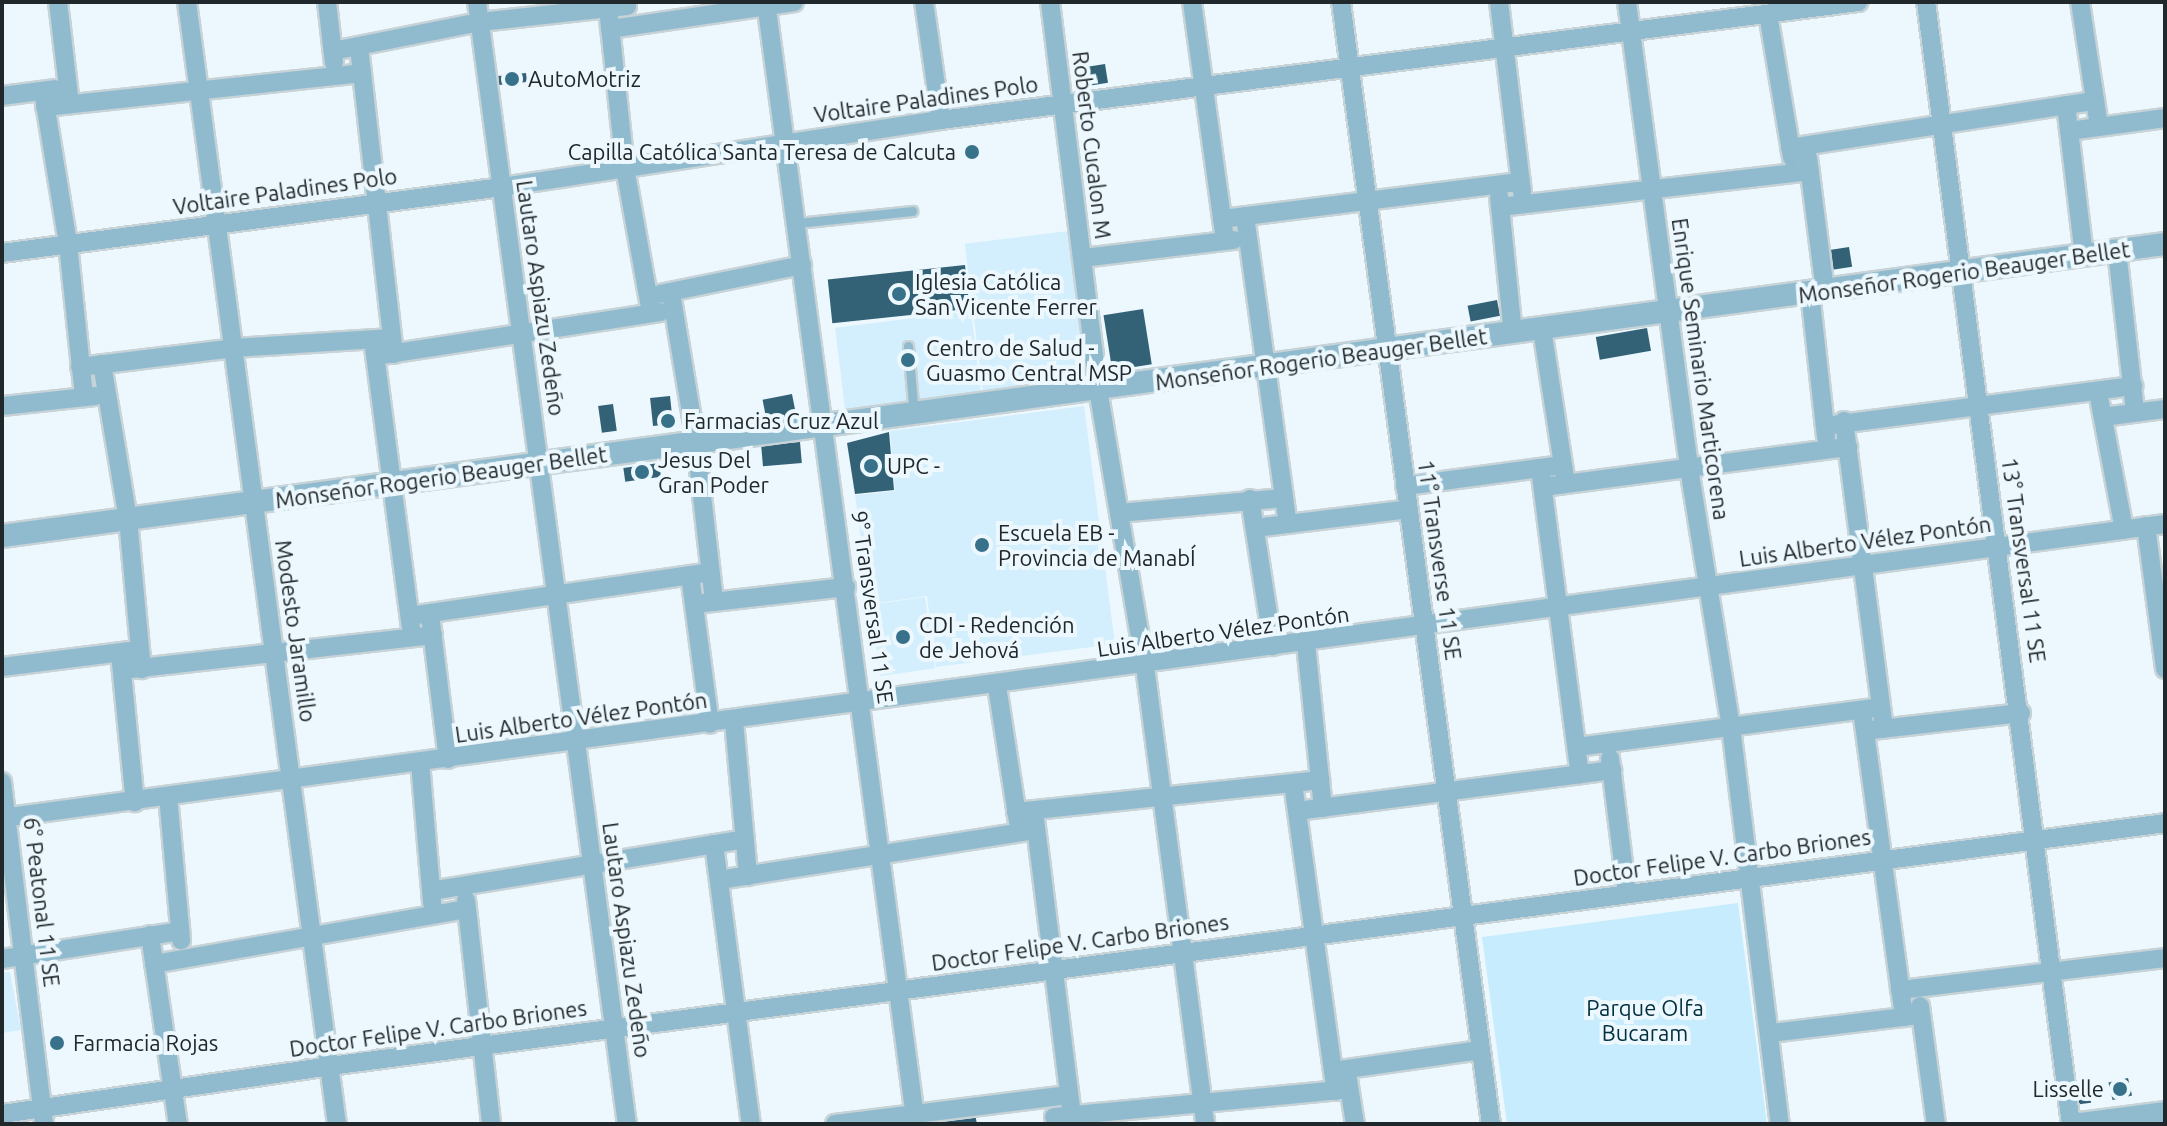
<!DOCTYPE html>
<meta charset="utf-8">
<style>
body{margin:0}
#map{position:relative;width:2167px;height:1126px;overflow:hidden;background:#ecf8fd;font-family:Ubuntu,sans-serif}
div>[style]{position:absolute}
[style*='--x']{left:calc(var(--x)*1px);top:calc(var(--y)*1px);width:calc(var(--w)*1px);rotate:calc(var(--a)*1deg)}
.built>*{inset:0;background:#d3effd;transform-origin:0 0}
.green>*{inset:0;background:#c7ecfd}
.building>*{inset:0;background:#336276;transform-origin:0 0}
.roads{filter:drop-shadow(2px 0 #c7d3d7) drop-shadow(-2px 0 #c7d3d7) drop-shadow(0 2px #c7d3d7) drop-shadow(0 -2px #c7d3d7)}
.service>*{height:9px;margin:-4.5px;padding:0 4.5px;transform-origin:4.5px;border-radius:4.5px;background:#90bbcf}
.minor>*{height:18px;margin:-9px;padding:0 9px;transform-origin:9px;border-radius:9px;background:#90bbcf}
.tertiary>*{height:22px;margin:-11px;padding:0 11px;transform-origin:11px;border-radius:11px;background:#90bbcf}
.dots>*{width:22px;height:22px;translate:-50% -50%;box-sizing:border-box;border:4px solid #ecf8fd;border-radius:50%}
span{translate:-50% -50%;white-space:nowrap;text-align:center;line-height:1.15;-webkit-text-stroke:8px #ecf8fd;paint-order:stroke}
.poi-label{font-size:22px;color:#21282c}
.left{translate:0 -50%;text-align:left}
.right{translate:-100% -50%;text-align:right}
.street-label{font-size:22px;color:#21282c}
.park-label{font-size:22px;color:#022f3f}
.frame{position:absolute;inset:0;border:4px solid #21282c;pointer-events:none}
</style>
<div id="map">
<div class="built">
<div style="left:1068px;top:231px;width:151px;height:104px;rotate:83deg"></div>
<div style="left:971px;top:311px;width:86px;height:137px;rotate:83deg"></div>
<div style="clip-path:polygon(1084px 406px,1115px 644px,936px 667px,927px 596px,870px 604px,855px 495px,895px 491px,890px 431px)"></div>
<div style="left:925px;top:597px;width:72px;height:55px;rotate:82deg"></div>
<div style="clip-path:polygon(10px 972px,21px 1030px,2px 1033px,2px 973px)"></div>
</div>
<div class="green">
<div style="clip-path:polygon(1738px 903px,1767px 1124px,1507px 1124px,1482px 937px)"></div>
</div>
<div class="building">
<div style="left:1105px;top:64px;width:19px;height:27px;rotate:81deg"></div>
<div style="left:526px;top:73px;width:9px;height:28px;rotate:84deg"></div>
<div style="left:1849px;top:247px;width:20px;height:23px;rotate:81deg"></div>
<div style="left:965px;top:265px;width:44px;height:138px;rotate:84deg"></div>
<div style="left:1497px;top:300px;width:16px;height:30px;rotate:79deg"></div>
<div style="left:1143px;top:309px;width:56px;height:40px;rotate:81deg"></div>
<div style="left:1647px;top:328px;width:23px;height:52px;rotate:80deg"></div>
<div style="left:792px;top:394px;width:21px;height:30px;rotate:79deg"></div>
<div style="left:670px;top:396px;width:28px;height:20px;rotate:84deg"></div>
<div style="left:613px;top:404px;width:27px;height:15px;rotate:82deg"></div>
<div style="clip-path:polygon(889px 432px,894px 490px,855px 494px,847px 443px)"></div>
<div style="left:800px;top:442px;width:21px;height:39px;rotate:85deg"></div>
<div style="left:659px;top:463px;width:14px;height:36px;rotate:82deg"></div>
<div style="left:2128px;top:1078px;width:18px;height:20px;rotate:77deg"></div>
<div style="left:2089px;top:1086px;width:17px;height:14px;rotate:83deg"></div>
<div style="clip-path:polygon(975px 1114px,977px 1124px,933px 1124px,933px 1121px)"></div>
</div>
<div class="roads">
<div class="service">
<div style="--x:797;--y:223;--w:116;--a:-6"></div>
<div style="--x:908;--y:346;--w:68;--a:85"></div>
</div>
<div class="minor">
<div style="--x:58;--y:2;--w:103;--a:83.3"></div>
<div style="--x:187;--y:2;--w:1132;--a:82.39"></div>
<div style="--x:327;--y:2;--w:61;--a:83.5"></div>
<div style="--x:477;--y:2;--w:1132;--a:82.39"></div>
<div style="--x:766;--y:2;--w:1132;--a:82.39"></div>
<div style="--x:924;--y:2;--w:119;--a:81.8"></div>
<div style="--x:1050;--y:2;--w:390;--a:82.9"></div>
<div style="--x:1098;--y:389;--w:281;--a:80.4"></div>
<div style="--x:1145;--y:666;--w:462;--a:82.5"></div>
<div style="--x:1192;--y:2;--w:241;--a:82.1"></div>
<div style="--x:1341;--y:2;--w:1132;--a:82.39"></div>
<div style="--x:1499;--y:2;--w:192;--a:83.1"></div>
<div style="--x:1627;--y:2;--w:470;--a:82.4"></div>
<div style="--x:1689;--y:468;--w:262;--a:80.8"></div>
<div style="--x:1731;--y:727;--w:400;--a:83"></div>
<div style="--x:1926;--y:2;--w:1131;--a:82.64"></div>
<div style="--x:2080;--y:2;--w:125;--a:81.3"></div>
<div style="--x:608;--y:8;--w:161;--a:83.9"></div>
<div style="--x:625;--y:168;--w:147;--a:79.8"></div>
<div style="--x:1768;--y:14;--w:146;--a:80.5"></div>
<div style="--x:610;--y:29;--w:186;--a:-8.3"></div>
<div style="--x:359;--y:47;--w:309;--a:83.5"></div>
<div style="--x:333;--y:51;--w:150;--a:-11.2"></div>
<div style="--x:480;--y:22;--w:148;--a:-6.2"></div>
<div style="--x:43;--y:91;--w:155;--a:80.7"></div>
<div style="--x:68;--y:244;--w:154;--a:84"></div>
<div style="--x:2;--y:96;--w:53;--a:-7.5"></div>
<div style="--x:2066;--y:105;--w:151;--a:83.2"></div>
<div style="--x:45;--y:107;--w:319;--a:-6.1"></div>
<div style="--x:2069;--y:131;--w:97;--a:-7.7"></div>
<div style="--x:1790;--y:148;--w:309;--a:-8.8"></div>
<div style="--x:1808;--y:158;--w:133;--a:82.7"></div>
<div style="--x:1499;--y:196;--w:138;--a:84.2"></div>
<div style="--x:1500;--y:207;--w:312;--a:-6.6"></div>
<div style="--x:1245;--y:216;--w:311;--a:82.1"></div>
<div style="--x:1222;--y:219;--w:301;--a:-7.1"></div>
<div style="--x:2117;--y:251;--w:162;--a:83.6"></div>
<div style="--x:2;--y:253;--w:504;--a:-7.52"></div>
<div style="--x:502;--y:187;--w:444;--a:-8.7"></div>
<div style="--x:941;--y:120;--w:925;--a:-7.33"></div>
<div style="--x:1082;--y:258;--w:153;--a:-6.8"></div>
<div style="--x:1810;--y:292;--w:146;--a:83.7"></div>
<div style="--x:671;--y:293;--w:152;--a:80.5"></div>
<div style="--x:696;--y:443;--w:160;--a:83.5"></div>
<div style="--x:660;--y:294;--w:145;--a:-11.5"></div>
<div style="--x:1542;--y:329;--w:150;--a:81.2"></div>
<div style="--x:374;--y:347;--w:282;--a:82.5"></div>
<div style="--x:376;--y:356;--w:288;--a:-8.8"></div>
<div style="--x:102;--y:364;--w:157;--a:80.5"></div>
<div style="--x:128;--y:519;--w:151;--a:84.7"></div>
<div style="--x:80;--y:367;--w:155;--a:-7"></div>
<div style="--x:234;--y:348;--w:158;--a:-3.6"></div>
<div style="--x:2098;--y:392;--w:140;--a:79.3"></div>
<div style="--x:2;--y:406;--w:94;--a:-6.1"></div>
<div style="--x:2103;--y:417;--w:63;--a:-7.4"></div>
<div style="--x:1844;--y:421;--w:310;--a:82.6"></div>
<div style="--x:1825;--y:426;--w:311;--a:-7.4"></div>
<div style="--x:1540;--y:468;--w:309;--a:82.6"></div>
<div style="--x:1405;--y:486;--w:159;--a:-7.6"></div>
<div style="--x:1543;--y:487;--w:308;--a:-7.5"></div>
<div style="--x:1250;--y:499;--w:149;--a:81.1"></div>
<div style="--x:1119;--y:513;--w:165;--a:-5.2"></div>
<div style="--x:2146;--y:526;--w:144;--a:82.4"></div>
<div style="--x:1255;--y:528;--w:155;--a:-7"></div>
<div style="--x:690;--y:575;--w:150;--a:82.4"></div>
<div style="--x:695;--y:604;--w:152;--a:-6.4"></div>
<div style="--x:410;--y:616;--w:303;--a:-8.3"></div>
<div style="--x:431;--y:623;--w:137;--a:82.9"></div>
<div style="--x:1306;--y:644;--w:165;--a:84.1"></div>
<div style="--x:120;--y:653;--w:150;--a:84.3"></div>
<div style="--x:2;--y:667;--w:129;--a:-7.1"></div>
<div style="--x:122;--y:670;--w:313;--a:-6.4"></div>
<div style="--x:997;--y:686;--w:137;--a:81.2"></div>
<div style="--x:1862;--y:710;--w:310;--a:82.2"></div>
<div style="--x:734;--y:721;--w:156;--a:84.8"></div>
<div style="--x:1872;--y:730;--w:150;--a:-6.5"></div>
<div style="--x:1577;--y:747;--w:300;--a:-7.5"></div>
<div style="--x:1610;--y:758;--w:137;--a:82.9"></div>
<div style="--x:420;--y:762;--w:142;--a:85.1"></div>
<div style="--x:2;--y:782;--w:345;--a:83"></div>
<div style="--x:1293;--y:783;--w:311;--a:82.1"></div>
<div style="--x:168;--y:796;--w:145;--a:84.8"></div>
<div style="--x:1034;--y:811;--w:306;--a:82.9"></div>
<div style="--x:1297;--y:811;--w:318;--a:-7.4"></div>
<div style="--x:1016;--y:812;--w:306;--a:-6"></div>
<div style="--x:2;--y:818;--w:2183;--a:-7.74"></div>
<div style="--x:714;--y:844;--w:282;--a:82.5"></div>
<div style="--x:719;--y:880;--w:321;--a:-9"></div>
<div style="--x:431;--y:891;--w:318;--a:-9.4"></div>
<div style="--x:466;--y:900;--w:225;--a:83.6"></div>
<div style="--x:150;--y:935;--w:191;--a:81.6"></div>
<div style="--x:2;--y:959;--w:180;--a:-8.9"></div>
<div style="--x:154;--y:964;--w:318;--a:-10"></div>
<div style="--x:1900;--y:990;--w:267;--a:-6.9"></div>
<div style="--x:1920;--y:1006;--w:119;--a:82.3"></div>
<div style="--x:1771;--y:1033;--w:150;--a:-6.9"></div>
<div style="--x:1333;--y:1071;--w:149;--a:-8.1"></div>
<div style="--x:1348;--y:1080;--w:45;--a:81"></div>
<div style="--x:2;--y:1114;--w:331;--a:-8.3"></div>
<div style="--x:330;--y:1066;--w:1851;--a:-7.54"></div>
<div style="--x:1054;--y:1117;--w:296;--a:-5.4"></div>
<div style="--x:835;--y:1124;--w:235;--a:-7.1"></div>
</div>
<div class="tertiary">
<div style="--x:2;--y:536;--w:2183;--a:-7.69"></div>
<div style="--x:2080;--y:1124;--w:86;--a:-7.4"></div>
</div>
</div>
<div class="dots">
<div style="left:512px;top:79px;background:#38728a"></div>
<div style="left:972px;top:152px;background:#38728a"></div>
<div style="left:899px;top:294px;background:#38728a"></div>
<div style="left:908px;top:360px;background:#38728a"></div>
<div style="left:668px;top:421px;background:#38728a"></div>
<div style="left:871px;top:466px;background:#38728a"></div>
<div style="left:642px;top:472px;background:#38728a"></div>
<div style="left:982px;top:545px;background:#38728a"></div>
<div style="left:903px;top:637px;background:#38728a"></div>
<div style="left:57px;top:1043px;background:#38728a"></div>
<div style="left:2120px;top:1089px;background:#38728a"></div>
</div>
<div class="poi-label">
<span class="left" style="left:528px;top:79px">AutoMotriz</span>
<span class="right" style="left:956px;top:152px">Capilla Católica Santa Teresa de Calcuta</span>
<span class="left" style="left:915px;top:294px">Iglesia Católica<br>San Vicente Ferrer</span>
<span class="left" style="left:926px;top:360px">Centro de Salud -<br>Guasmo Central MSP</span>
<span class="left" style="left:684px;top:421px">Farmacias Cruz Azul</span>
<span class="left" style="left:658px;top:472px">Jesus Del<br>Gran Poder</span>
<span class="left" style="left:887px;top:466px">UPC -</span>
<span class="left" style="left:998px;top:545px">Escuela EB -<br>Provincia de ManabÍ</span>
<span class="left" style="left:919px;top:637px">CDI - Redención<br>de Jehová</span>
<span class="left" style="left:73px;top:1043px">Farmacia Rojas</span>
<span class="right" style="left:2104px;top:1089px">Lisselle</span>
</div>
<div class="street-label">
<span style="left:926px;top:99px;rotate:-8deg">Voltaire Paladines Polo</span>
<span style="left:1092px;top:145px;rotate:83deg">Roberto Cucalon M</span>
<span style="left:285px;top:191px;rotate:-8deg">Voltaire Paladines Polo</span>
<span style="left:1964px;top:272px;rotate:-8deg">Monseñor Rogerio Beauger Bellet</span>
<span style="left:541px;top:298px;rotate:82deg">Lautaro Aspiazu Zedeño</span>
<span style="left:1321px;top:359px;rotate:-8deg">Monseñor Rogerio Beauger Bellet</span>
<span style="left:1701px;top:369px;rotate:82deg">Enrique Seminario Marticorena</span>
<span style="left:441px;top:477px;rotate:-8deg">Monseñor Rogerio Beauger Bellet</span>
<span style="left:1865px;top:541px;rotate:-8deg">Luis Alberto Vélez Pontón</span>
<span style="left:1440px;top:560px;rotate:82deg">11° Transverse 11 SE</span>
<span style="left:2024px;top:560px;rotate:82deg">13° Transversal 11 SE</span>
<span style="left:873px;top:607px;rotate:82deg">9° Transversal 11 SE</span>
<span style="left:296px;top:631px;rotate:82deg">Modesto Jaramillo</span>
<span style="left:1223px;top:631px;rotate:-8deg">Luis Alberto Vélez Pontón</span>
<span style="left:581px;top:717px;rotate:-8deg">Luis Alberto Vélez Pontón</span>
<span style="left:1722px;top:857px;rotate:-8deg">Doctor Felipe V. Carbo Briones</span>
<span style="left:42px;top:902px;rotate:83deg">6° Peatonal 11 SE</span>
<span style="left:627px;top:940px;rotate:82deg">Lautaro Aspiazu Zedeño</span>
<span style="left:1080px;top:942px;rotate:-8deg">Doctor Felipe V. Carbo Briones</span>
<span style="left:438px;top:1028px;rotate:-8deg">Doctor Felipe V. Carbo Briones</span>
</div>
<div class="park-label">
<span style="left:1645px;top:1020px">Parque Olfa<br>Bucaram</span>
</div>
<div class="frame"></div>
</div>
